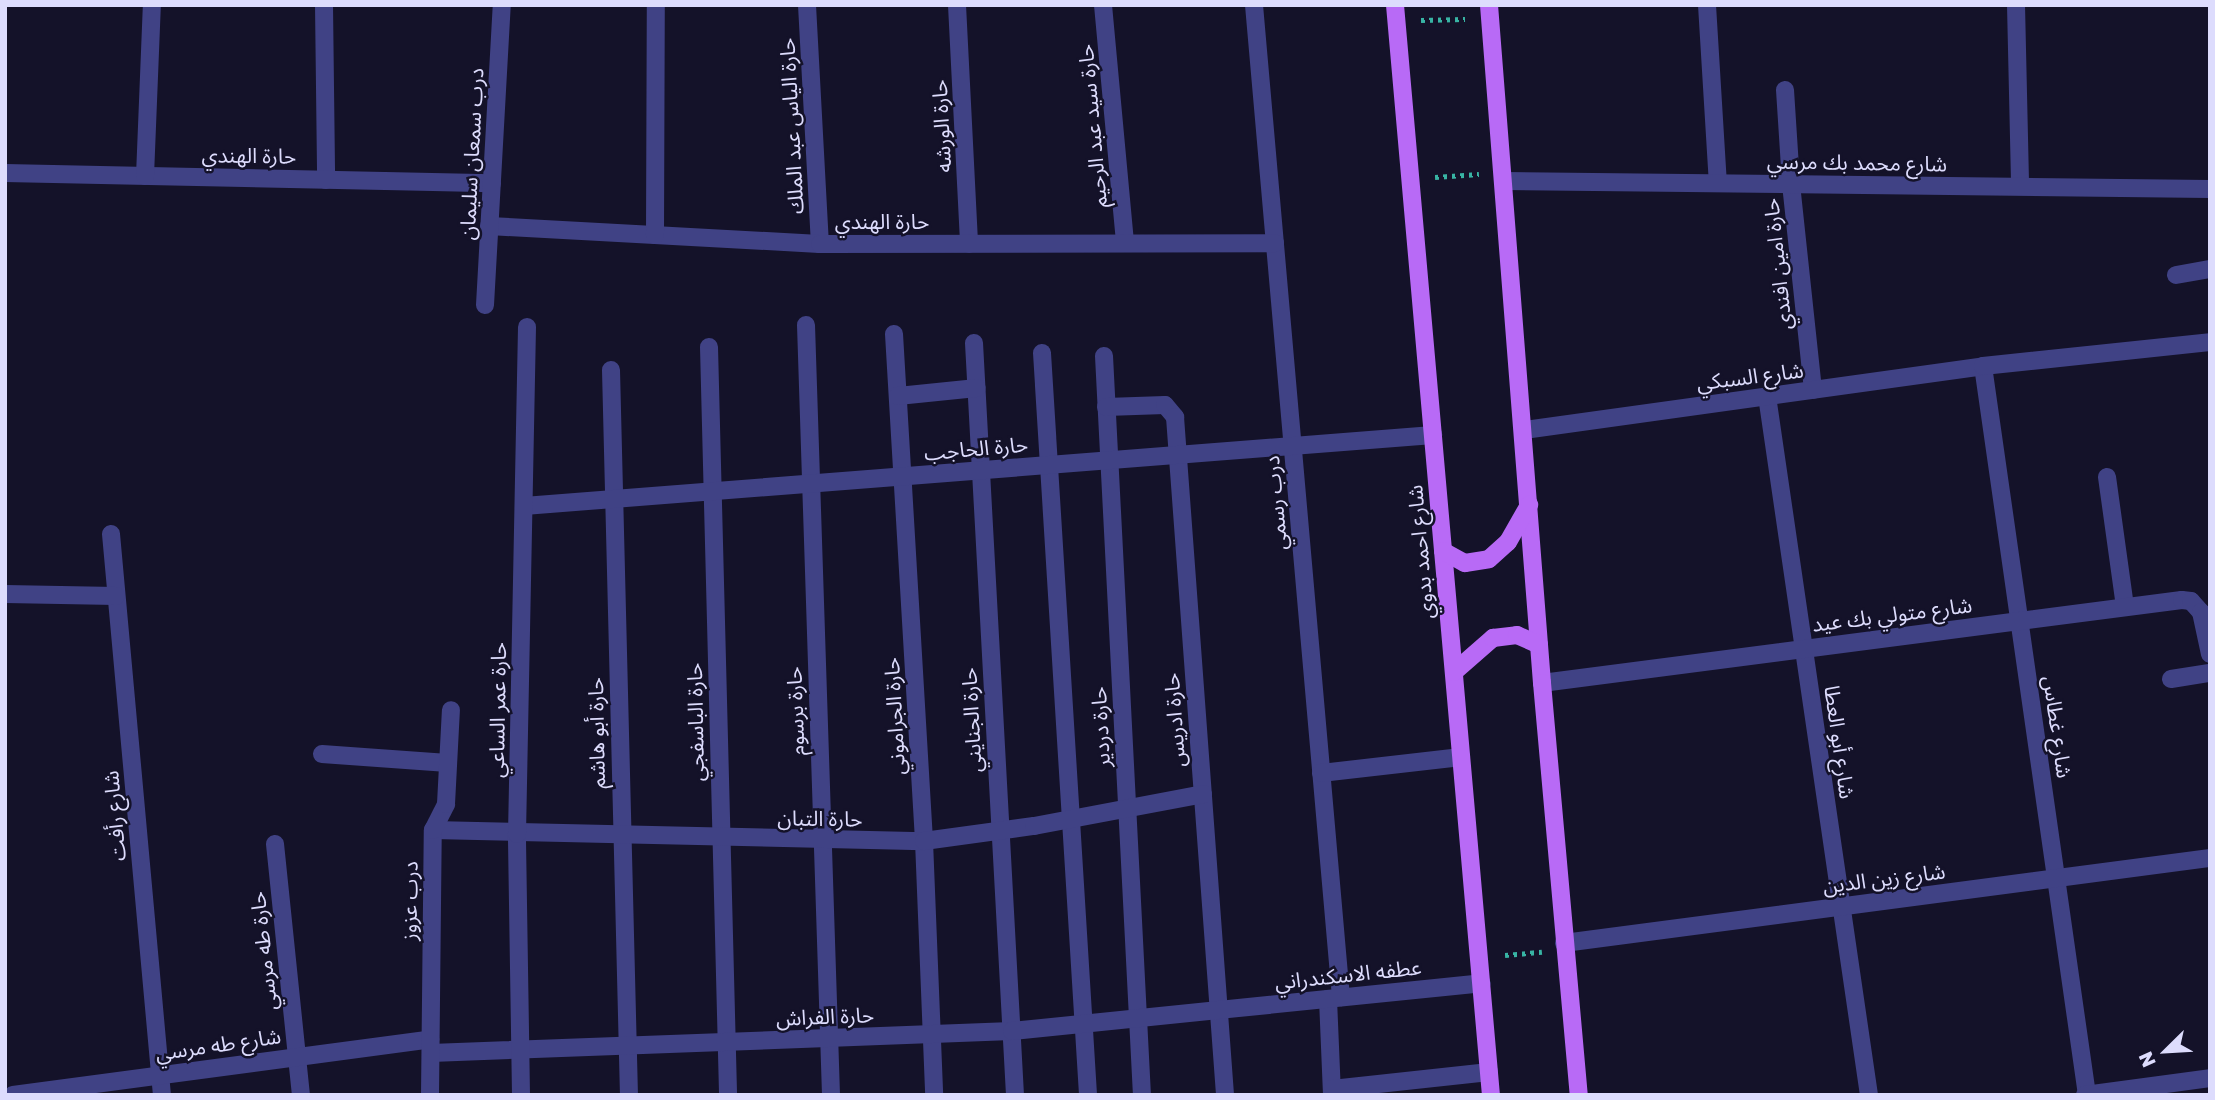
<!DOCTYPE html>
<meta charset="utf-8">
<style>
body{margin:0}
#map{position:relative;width:2215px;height:1100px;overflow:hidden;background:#141229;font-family:"Golos Text","Noto Sans Arabic",sans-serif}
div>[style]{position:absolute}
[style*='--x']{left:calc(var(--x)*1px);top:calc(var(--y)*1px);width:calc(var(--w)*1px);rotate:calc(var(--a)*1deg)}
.path>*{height:4.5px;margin-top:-2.25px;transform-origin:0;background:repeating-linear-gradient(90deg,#38b4a4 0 3.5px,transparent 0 8.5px)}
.minor>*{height:18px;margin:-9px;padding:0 9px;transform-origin:9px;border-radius:9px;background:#404285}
.major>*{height:18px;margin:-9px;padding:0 9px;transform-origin:9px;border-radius:9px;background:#b86af6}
span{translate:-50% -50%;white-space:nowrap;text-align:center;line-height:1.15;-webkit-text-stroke:5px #141229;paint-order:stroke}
.street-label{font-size:21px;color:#dddcfd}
.frame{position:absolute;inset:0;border:7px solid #dddcfd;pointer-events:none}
.north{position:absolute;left:2131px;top:1016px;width:70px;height:70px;-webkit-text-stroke:5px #141229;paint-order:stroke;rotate:246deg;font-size:19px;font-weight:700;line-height:28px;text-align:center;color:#dddcfd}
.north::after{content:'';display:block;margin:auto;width:24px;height:32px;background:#dddcfd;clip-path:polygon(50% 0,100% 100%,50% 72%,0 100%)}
</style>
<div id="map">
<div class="path">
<div style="--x:1421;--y:20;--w:44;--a:-1.3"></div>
<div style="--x:1435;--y:177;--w:44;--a:-3.9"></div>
<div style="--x:1505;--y:955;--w:37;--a:-5"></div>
</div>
<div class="minor">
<div style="--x:324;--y:5;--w:175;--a:89.3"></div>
<div style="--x:807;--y:5;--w:239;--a:86.9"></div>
<div style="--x:957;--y:5;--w:239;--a:87.1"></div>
<div style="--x:1103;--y:5;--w:239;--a:84.7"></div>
<div style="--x:1254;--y:5;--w:996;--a:84.99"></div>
<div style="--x:1707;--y:5;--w:178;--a:86.5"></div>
<div style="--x:2016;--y:5;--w:181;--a:88.7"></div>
<div style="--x:1785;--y:90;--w:94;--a:86.3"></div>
<div style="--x:1791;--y:184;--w:207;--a:83.9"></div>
<div style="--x:5;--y:173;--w:487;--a:1.2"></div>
<div style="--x:145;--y:176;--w:171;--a:-87.7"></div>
<div style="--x:1505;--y:181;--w:705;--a:0.65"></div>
<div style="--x:489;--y:226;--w:331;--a:3.1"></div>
<div style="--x:820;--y:244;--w:455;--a:-0.1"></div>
<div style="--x:655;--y:235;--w:230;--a:-89.8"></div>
<div style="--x:2176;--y:275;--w:35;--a:-10"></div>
<div style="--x:485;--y:305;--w:300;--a:-86.8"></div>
<div style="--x:806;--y:325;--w:770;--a:88.14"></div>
<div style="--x:894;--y:334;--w:508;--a:86.61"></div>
<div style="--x:924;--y:841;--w:254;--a:87.7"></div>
<div style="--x:974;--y:343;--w:753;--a:86.88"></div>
<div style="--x:709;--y:347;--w:748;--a:88.54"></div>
<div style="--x:1042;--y:353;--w:743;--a:86.45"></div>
<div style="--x:1104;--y:356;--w:740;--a:87.06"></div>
<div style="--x:1983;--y:366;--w:736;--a:81.88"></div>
<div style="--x:611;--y:370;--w:725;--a:88.58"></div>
<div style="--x:898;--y:396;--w:79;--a:-5.8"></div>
<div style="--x:1767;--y:396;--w:706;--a:81.7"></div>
<div style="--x:1106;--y:407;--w:59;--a:-1.9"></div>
<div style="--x:1165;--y:405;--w:16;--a:50"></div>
<div style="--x:1175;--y:417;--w:680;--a:85.78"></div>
<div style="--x:1524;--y:430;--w:463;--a:-7.9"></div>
<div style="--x:1983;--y:366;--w:228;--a:-6"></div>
<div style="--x:2107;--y:477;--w:130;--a:82.1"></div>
<div style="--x:524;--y:506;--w:912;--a:-4.47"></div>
<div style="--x:111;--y:534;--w:563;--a:84.81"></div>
<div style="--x:5;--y:594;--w:111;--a:1"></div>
<div style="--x:2171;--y:679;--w:39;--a:-9"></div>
<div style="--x:1542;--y:683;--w:645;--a:-7.39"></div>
<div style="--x:2182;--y:600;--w:9;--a:6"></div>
<div style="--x:2191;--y:601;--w:15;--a:48"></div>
<div style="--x:2201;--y:612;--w:43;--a:77.9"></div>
<div style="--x:322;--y:754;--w:126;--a:4.1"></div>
<div style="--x:1321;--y:773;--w:141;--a:-6.5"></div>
<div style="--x:433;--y:830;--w:491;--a:1.3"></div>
<div style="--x:924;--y:841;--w:111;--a:-7.8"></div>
<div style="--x:1034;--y:826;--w:172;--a:-10.7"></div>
<div style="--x:275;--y:844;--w:252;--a:84.1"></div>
<div style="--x:1564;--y:943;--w:652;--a:-7.5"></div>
<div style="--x:1328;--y:999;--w:96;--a:87.6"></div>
<div style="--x:431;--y:1053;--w:581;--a:-2.17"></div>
<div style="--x:1012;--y:1031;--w:472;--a:-5.8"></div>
<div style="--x:1332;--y:1089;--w:158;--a:-6.2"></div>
<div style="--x:13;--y:1095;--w:421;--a:-7.6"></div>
<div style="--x:430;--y:1095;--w:265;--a:-89.4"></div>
<div style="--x:433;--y:830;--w:29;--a:-63"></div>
<div style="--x:446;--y:804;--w:94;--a:-87"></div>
<div style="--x:521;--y:1095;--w:261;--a:-90.9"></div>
<div style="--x:517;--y:834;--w:507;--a:-88.87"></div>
<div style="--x:2085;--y:1095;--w:126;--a:-7.7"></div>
</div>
<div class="major">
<div style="--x:1395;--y:5;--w:1094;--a:84.97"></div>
<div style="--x:1489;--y:5;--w:680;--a:85.53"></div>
<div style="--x:1542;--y:683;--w:414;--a:84.9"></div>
<div style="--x:1443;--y:551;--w:25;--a:29"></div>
<div style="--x:1465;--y:563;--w:24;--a:-9"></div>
<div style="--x:1489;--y:559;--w:25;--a:-42"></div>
<div style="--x:1508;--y:542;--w:43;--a:-60.4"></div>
<div style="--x:1454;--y:672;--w:52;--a:-41.1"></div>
<div style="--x:1493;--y:638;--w:24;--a:-7"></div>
<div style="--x:1517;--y:635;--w:24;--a:24"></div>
</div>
<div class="street-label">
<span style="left:791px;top:126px;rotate:-93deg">حارة الياس عبد الملك</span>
<span style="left:941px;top:126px;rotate:-93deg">حارة الورشه</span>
<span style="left:1092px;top:126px;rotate:-95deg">حارة سيد عبد الرحيم</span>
<span style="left:471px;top:154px;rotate:-87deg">درب سمعان سليمان</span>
<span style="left:249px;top:155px;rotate:1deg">حارة الهندي</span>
<span style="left:1857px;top:162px;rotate:1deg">شارع محمد بك مرسي</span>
<span style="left:882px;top:221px">حارة الهندي</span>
<span style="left:1777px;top:264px;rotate:-96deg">حارة امين افندي</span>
<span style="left:1750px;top:376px;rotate:-7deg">شارع السبكي</span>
<span style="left:976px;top:448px;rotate:-5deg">حارة الحاجب</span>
<span style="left:1275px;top:503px;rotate:-95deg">درب رسمي</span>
<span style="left:1420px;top:552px;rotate:-95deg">شارع احمد بدوي</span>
<span style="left:1892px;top:614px;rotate:-7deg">شارع متولي بك عيد</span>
<span style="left:497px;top:710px;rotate:-89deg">حارة عمر الساعي</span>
<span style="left:795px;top:711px;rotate:-92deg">حارة برسوم</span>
<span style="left:894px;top:716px;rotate:-93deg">حارة الجراموني</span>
<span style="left:971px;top:720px;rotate:-93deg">حارة الجنايني</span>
<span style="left:1174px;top:720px;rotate:-94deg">حارة ادريس</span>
<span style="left:695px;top:722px;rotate:-91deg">حارة الباسفجي</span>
<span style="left:1100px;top:727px;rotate:-93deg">حارة دردير</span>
<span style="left:2058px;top:727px;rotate:82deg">شارع غطاس</span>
<span style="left:596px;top:733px;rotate:-91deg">حارة أبو هاشم</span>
<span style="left:1840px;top:742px;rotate:82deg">شارع أبو العطا</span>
<span style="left:114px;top:816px;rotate:-95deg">شارع رأفت</span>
<span style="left:820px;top:818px;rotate:1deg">حارة التبان</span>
<span style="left:1884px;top:878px;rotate:-7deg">شارع زين الدين</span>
<span style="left:409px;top:901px;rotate:-89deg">درب عزوز</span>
<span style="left:263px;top:951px;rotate:-96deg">حارة طه مرسي</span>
<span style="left:1348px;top:974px;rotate:-6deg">عطفه الاسكندراني</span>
<span style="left:825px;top:1016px;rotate:-2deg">حارة الفراش</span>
<span style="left:218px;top:1044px;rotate:-8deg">شارع طه مرسي</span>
</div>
<div class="frame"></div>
<div class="north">N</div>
</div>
